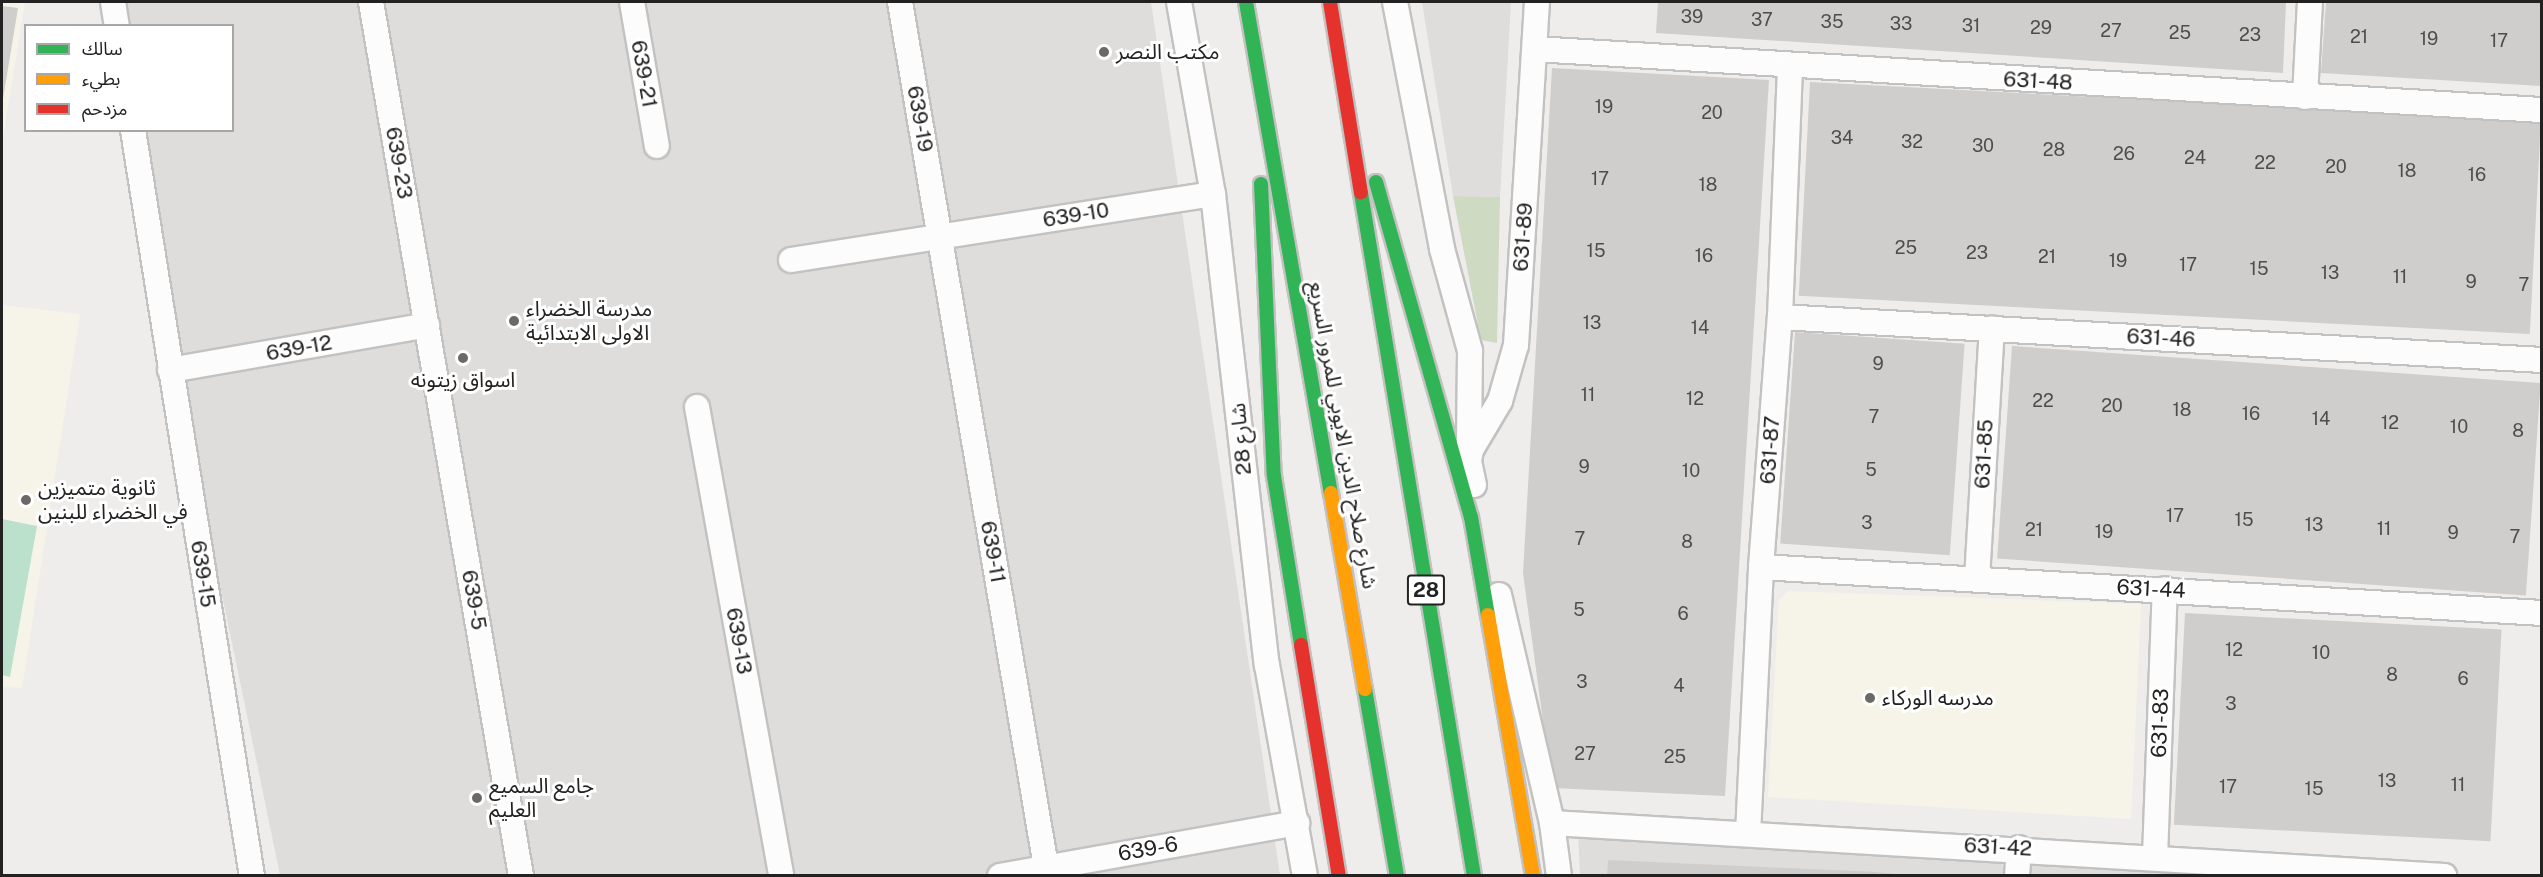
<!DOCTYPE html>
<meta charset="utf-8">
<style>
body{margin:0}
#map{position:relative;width:2543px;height:877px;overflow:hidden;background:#efedeb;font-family:"Public Sans","Noto Sans Arabic",sans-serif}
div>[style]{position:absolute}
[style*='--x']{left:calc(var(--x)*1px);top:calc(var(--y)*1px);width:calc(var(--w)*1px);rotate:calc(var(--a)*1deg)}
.built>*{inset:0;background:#dedddc}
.education>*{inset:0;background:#f6f4e9}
.forest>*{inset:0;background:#cfdac3}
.pitch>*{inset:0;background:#bbe0cc}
.building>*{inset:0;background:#d0cecc;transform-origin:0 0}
.roads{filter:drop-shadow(2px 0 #c3c2c1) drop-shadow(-2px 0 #c3c2c1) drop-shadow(0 2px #c3c2c1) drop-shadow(0 -2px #c3c2c1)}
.street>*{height:24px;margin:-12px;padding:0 12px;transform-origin:12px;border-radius:12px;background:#fdfcfc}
.fast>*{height:14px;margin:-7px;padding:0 7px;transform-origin:7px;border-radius:7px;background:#30b455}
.slow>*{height:14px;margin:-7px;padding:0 7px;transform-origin:7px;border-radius:7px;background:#ff9f0a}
.jam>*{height:14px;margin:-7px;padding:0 7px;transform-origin:7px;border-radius:7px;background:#e5322d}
.dots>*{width:16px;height:16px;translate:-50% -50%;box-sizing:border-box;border:3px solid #fff;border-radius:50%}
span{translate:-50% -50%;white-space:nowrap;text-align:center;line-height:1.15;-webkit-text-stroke:6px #fff;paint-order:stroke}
.number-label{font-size:18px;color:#4e4d4c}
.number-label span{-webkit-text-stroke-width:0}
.shield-label span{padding:2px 4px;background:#fff;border:2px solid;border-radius:4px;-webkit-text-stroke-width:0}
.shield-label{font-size:20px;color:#222;font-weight:700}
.poi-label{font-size:21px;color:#222}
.left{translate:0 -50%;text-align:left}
.street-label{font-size:21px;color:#222}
.frame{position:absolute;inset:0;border:3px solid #222;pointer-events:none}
.legend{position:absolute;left:24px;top:24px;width:210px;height:108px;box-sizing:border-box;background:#fff;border:2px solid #a7a7a7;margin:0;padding:8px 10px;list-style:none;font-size:18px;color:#222}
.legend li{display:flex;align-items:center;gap:12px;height:30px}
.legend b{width:30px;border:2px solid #a7a7a7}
</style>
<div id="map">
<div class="built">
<div style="clip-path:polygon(100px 2px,1151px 2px,1280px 875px,280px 875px,126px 131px,232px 130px,232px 26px,105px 25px)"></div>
<div style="clip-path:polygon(1422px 2px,1511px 2px,1500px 197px,1453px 196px)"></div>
<div style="clip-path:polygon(1578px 834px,1991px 856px,2002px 863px,2005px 875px,1580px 875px)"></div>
<div style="clip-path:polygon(2036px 861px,2259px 876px,2026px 876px)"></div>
</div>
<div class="education">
<div style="clip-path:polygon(2px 2px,25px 2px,2px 142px)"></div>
<div style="clip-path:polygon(2px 305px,80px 314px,22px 688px,2px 687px)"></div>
<div style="clip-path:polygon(1788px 591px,2141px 604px,2131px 819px,1768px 797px,1779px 600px)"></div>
</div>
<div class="forest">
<div style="clip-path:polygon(1453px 196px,1500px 197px,1497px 343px,1481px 340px)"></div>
</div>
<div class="pitch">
<div style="clip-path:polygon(2px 519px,37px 526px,10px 677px,2px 675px)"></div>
</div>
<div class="building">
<div style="clip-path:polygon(1658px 2px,2286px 2px,2283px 73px,1656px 33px)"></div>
<div style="clip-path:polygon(2326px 2px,2541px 2px,2541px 86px,2321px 73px)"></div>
<div style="clip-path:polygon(2px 6px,18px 8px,3px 99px,2px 99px)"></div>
<div style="clip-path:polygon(1552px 68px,1769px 80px,1725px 796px,1552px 788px,1523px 573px)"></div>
<div style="left:1810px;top:82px;width:732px;height:214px;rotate:3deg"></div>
<div style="left:1795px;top:332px;width:170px;height:212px;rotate:4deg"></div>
<div style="left:2012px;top:346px;width:530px;height:213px;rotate:4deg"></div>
<div style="left:2185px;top:613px;width:317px;height:212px;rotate:3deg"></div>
<div style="clip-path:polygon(1608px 860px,1876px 872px,1912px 876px,1607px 876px)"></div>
</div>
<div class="roads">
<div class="street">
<div style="--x:113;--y:2;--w:24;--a:81"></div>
<div style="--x:371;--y:2;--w:887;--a:80.26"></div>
<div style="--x:632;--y:2;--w:146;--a:80.2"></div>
<div style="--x:900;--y:2;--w:877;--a:80.42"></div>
<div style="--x:1179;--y:2;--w:195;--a:80"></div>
<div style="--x:1213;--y:194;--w:474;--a:83.5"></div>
<div style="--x:1267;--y:665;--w:214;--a:79.8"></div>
<div style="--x:1395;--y:2;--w:251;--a:79.2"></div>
<div style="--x:1442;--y:249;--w:106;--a:74.6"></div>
<div style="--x:1470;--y:351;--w:95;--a:90.6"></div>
<div style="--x:1535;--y:49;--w:1009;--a:3.47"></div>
<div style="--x:2305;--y:97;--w:95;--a:-87"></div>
<div style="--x:133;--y:130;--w:755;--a:80.94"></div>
<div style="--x:791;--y:260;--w:427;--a:-8.9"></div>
<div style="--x:1780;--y:317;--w:763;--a:3.23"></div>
<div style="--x:170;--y:370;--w:261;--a:-9.9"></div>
<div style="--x:697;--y:407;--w:476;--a:79.8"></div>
<div style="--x:1474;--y:485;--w:25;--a:-102"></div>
<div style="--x:1469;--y:461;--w:11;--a:-80"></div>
<div style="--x:1471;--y:450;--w:57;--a:-59.4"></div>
<div style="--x:1500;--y:401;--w:58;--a:-74.1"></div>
<div style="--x:1516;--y:345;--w:344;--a:-86.5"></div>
<div style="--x:1761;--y:567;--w:782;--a:3.37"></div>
<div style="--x:1977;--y:579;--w:251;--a:-86.6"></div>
<div style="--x:1499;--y:595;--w:234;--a:76.9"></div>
<div style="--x:1552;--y:823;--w:53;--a:82.5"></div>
<div style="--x:1552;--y:823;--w:894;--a:3.4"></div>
<div style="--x:1748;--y:834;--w:267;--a:-87.2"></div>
<div style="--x:1761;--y:567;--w:251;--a:-85.7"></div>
<div style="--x:1780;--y:317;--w:251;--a:-87.7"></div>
<div style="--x:2155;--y:857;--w:268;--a:-87.9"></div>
<div style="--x:1000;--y:876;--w:302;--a:-10.1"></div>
<div style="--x:2017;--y:876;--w:28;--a:-86"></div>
</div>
<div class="fast">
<div style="--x:1246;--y:2;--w:498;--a:80.2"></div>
<div style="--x:1376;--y:182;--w:348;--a:74.2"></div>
<div style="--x:1471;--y:517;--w:99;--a:80.2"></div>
<div style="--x:1261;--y:184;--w:292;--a:87.5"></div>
<div style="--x:1274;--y:476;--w:171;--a:80.9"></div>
<div style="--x:1361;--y:193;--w:692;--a:80.61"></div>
<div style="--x:1365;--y:689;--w:190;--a:80.3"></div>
</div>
<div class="slow">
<div style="--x:1331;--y:493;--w:199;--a:80.2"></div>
<div style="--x:1488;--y:615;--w:265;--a:80.2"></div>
</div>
<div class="jam">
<div style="--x:1330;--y:2;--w:193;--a:80.8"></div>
<div style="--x:1301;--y:645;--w:234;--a:80.7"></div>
</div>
</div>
<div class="dots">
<div style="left:1104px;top:52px;background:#6a6968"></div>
<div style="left:514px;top:321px;background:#6a6968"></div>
<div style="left:463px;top:358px;background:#6a6968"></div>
<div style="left:26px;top:500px;background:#6a6968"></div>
<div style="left:1870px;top:698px;background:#6a6968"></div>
<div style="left:477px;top:798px;background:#6a6968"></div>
</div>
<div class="number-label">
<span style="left:1692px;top:17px">39</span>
<span style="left:1762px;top:20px">37</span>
<span style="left:1832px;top:22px">35</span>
<span style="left:1901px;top:24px">33</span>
<span style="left:1971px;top:26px">31</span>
<span style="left:2041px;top:28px">29</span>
<span style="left:2111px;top:31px">27</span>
<span style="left:2180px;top:33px">25</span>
<span style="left:2250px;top:35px">23</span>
<span style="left:2359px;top:37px">21</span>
<span style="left:2429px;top:39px">19</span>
<span style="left:2499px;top:41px">17</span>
<span style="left:1604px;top:107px">19</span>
<span style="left:1712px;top:113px">20</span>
<span style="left:1842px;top:138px">34</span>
<span style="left:1912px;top:142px">32</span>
<span style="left:1983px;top:146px">30</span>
<span style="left:2054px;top:150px">28</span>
<span style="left:2124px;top:154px">26</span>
<span style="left:2195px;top:158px">24</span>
<span style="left:2265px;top:163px">22</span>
<span style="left:2336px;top:167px">20</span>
<span style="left:2407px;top:171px">18</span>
<span style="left:2477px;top:175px">16</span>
<span style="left:1600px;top:179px">17</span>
<span style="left:1708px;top:185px">18</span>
<span style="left:1906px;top:248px">25</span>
<span style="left:1596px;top:251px">15</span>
<span style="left:1977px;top:253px">23</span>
<span style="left:1704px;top:256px">16</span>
<span style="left:2047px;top:257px">21</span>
<span style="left:2118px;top:261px">19</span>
<span style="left:2188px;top:265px">17</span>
<span style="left:2259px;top:269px">15</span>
<span style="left:2330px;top:273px">13</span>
<span style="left:2400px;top:277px">11</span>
<span style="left:2471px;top:282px">9</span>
<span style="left:2524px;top:285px">7</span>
<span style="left:1592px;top:323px">13</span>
<span style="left:1700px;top:328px">14</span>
<span style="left:1878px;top:364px">9</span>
<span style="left:1588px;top:395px">11</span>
<span style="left:1695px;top:399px">12</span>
<span style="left:2043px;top:401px">22</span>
<span style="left:2112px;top:406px">20</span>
<span style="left:2182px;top:410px">18</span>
<span style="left:2251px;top:414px">16</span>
<span style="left:1874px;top:417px">7</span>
<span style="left:2321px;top:419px">14</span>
<span style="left:2390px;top:423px">12</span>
<span style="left:2459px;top:427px">10</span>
<span style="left:2518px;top:431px">8</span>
<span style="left:1584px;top:467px">9</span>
<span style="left:1871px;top:470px">5</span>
<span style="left:1691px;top:471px">10</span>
<span style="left:2175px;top:516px">17</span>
<span style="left:2244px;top:520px">15</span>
<span style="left:1867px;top:523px">3</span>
<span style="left:2314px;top:525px">13</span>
<span style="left:2384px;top:529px">11</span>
<span style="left:2034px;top:530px">21</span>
<span style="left:2104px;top:532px">19</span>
<span style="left:2453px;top:533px">9</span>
<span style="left:2515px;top:537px">7</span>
<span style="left:1580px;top:539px">7</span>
<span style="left:1687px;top:542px">8</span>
<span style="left:1579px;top:610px">5</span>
<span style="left:1683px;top:614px">6</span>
<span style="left:2234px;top:650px">12</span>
<span style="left:2321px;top:653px">10</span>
<span style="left:2392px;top:675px">8</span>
<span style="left:2463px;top:679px">6</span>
<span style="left:1582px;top:682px">3</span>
<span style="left:1679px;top:686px">4</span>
<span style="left:2231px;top:704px">3</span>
<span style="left:1585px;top:754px">27</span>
<span style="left:1675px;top:757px">25</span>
<span style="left:2387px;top:781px">13</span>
<span style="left:2458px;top:785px">11</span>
<span style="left:2228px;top:787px">17</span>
<span style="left:2314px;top:789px">15</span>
</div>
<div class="shield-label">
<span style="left:1426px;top:590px">28</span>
</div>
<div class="poi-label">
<span class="left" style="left:1116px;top:52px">مكتب النصر</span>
<span class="left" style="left:526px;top:321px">مدرسة الخضراء<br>الاولى الابتدائية</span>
<span style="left:463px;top:380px">اسواق زيتونه</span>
<span class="left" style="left:38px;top:500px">ثانوية متميزين<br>في الخضراء للبنين</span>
<span class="left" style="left:1882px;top:698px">مدرسه الوركاء</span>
<span class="left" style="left:489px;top:798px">جامع السميع<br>العليم</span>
</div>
<div class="street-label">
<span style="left:644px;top:74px;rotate:80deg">639-21</span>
<span style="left:2038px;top:81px;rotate:3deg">631-48</span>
<span style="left:920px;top:119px;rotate:80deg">639-19</span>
<span style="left:399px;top:163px;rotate:80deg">639-23</span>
<span style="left:1076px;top:215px;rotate:-9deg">639-10</span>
<span style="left:1523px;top:237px;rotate:-86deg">631-89</span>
<span style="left:2161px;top:338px;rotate:3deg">631-46</span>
<span style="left:299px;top:348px;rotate:-10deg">639-12</span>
<span style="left:1343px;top:435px;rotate:80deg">شارع صلاح الدين الايوبي للمرور السريع</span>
<span style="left:1241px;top:439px;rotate:-95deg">شارع 28</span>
<span style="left:1770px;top:450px;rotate:-86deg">631-87</span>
<span style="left:1984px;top:454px;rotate:-87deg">631-85</span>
<span style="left:993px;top:552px;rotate:80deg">639-11</span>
<span style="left:203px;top:574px;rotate:81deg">639-15</span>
<span style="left:2151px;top:589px;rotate:3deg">631-44</span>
<span style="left:474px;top:600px;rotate:80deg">639-5</span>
<span style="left:739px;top:641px;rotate:80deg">639-13</span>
<span style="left:2160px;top:723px;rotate:-88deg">631-83</span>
<span style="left:1998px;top:847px;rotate:3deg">631-42</span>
<span style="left:1148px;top:849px;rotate:-10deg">639-6</span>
</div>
<div class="frame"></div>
<ul class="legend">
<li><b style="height:8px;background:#30b455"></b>سالك</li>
<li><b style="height:8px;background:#ff9f0a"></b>بطيء</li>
<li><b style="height:8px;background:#e5322d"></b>مزدحم</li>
</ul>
</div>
